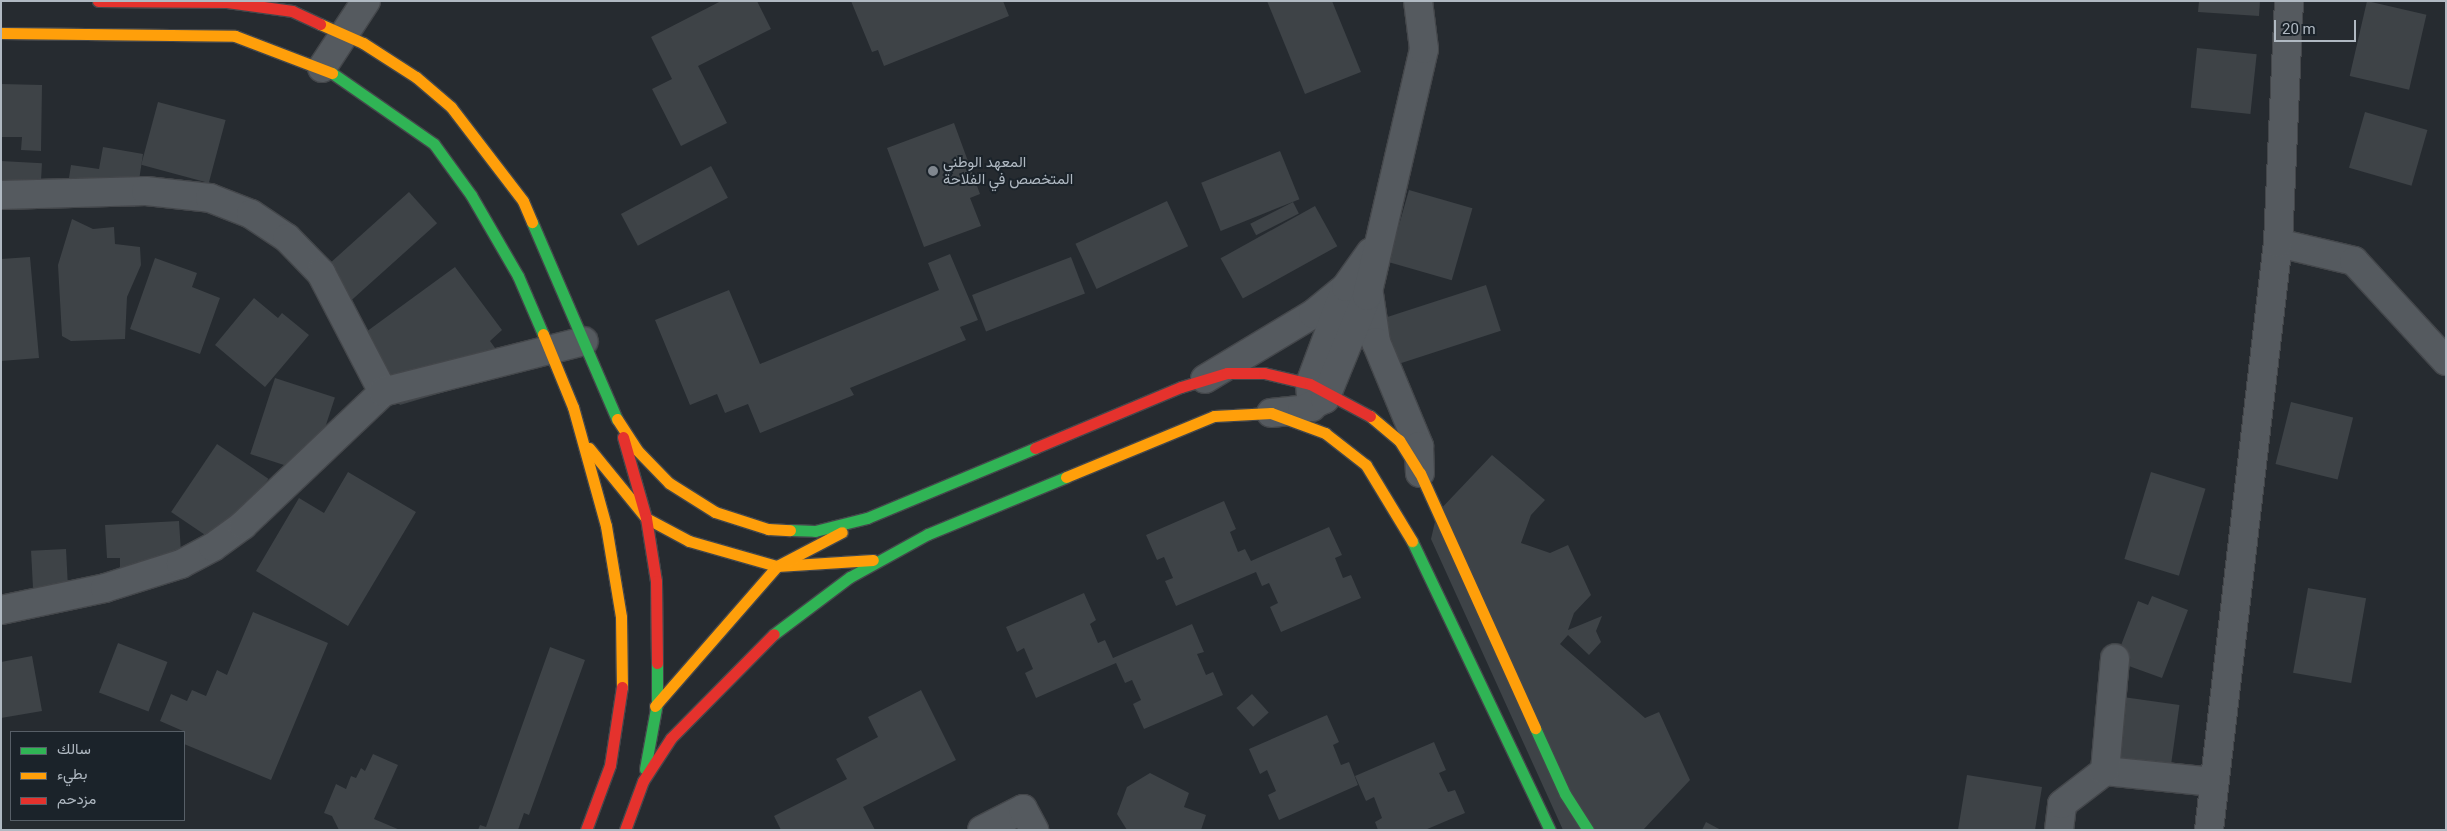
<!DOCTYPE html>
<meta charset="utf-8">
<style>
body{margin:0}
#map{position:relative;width:2447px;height:831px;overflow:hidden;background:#262b30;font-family:Roboto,Vazirmatn,sans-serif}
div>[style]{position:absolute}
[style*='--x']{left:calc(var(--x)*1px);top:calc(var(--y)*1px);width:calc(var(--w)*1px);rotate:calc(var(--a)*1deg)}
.building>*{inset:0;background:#3e4347;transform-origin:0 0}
.roads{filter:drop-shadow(1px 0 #44474b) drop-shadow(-1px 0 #44474b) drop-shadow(0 1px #44474b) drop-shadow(0 -1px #44474b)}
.street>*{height:28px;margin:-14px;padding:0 14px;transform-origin:14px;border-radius:14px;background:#555a5f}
.fast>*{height:11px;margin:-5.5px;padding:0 5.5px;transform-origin:5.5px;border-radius:5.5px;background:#30b455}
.slow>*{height:11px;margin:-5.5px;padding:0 5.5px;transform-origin:5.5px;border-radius:5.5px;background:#ff9f0a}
.jam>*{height:11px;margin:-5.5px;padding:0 5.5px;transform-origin:5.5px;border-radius:5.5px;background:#e5322d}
.dots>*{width:14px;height:14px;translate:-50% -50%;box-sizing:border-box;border:2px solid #1b232a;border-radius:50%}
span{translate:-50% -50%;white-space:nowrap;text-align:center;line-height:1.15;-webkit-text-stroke:4px #1b232a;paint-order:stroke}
.poi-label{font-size:15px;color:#b0b9c2}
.left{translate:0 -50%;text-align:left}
.frame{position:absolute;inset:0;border:2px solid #b0b9c2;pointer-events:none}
.legend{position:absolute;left:10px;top:731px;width:175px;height:90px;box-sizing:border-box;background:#1b232a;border:1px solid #575f67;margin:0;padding:6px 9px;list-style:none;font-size:15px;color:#b0b9c2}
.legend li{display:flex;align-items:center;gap:10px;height:25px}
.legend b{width:25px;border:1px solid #575f67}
.scale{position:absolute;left:2274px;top:20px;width:82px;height:22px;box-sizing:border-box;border:2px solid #b0b9c2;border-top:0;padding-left:6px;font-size:15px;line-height:18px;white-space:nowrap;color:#b0b9c2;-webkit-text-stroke:4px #1b232a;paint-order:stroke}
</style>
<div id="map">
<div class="building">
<div style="clip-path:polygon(721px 1px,757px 1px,771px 29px,698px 66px,727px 123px,681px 146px,652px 89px,672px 79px,651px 37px)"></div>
<div style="clip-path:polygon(851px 1px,1003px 1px,1009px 16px,884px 66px,878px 50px,872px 52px)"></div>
<div style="clip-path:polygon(1267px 1px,1332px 1px,1361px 72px,1305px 94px)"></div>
<div style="clip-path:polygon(2199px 1px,2260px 1px,2259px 16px,2198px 12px)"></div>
<div style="left:2367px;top:1px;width:61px;height:77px;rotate:13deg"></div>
<div style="left:2197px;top:48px;width:60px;height:60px;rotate:6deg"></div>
<div style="clip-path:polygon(1px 84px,42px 85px,41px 151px,21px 150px,22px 137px,1px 137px)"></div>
<div style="left:158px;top:102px;width:70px;height:65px;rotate:15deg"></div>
<div style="left:2365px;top:112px;width:65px;height:58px;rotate:16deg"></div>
<div style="clip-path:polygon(954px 123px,980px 194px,970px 198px,981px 226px,924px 247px,887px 148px)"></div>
<div style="clip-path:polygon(103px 147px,143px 154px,135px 207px,66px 197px,71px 165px,99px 169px)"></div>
<div style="left:1280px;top:151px;width:52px;height:85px;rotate:68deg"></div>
<div style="left:1px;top:161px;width:41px;height:45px;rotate:3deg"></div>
<div style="left:711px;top:166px;width:36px;height:102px;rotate:62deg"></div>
<div style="left:1409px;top:190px;width:66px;height:75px;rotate:16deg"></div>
<div style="left:409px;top:192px;width:42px;height:128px;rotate:48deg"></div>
<div style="left:1167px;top:201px;width:50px;height:101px;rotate:65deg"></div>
<div style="left:1293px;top:202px;width:13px;height:48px;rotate:63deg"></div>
<div style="left:1315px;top:206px;width:46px;height:108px;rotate:61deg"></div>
<div style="clip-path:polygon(72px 219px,93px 229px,114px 227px,115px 244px,140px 247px,141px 265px,127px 297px,125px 339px,71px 341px,62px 336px,58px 265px)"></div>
<div style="clip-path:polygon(950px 254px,978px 320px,960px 327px,966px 340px,850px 388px,854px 395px,760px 433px,748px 404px,725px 413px,717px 394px,690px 405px,655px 320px,729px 290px,760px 364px,939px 290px,928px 263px)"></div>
<div style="clip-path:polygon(30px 257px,39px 358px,1px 361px,1px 259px)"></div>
<div style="left:1071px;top:257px;width:39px;height:106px;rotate:69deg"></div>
<div style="clip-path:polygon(155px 258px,197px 273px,192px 287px,220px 298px,200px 354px,130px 329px)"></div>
<div style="clip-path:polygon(455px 267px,502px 330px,490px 341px,506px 363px,482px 381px,400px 405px,355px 340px)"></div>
<div style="left:1486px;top:285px;width:48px;height:128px;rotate:72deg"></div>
<div style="clip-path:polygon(254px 298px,278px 318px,282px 313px,309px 335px,265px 387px,215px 345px)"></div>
<div style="left:275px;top:378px;width:63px;height:80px;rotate:18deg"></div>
<div style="left:2291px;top:402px;width:64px;height:64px;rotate:14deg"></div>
<div style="left:217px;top:444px;width:62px;height:82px;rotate:34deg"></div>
<div style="clip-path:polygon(1492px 455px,1545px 500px,1531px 515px,1521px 543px,1550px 553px,1568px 545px,1591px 595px,1574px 613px,1568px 630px,1602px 616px,1596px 631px,1601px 642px,1589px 655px,1568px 635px,1560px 644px,1645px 718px,1659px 712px,1690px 780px,1643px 830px,1563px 830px,1431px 539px,1437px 513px)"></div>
<div style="clip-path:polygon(348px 472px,416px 512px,348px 626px,256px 571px,299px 498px,324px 513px)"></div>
<div style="left:2151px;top:472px;width:57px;height:91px;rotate:17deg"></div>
<div style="clip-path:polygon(1224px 501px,1236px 529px,1230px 532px,1238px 552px,1245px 549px,1251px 561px,1329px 527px,1342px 555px,1335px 558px,1343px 578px,1351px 575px,1361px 598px,1281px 632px,1270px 607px,1278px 603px,1269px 583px,1262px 586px,1256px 572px,1176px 606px,1165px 581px,1173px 578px,1164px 557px,1157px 560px,1146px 535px)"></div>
<div style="clip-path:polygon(179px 521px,182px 568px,120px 571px,120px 558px,107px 558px,105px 525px)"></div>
<div style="left:66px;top:549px;width:37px;height:35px;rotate:87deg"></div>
<div style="left:2308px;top:588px;width:59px;height:86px;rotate:10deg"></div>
<div style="clip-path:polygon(1084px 593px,1096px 620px,1090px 624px,1098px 643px,1105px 640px,1113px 658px,1192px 624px,1204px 652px,1197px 654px,1206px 675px,1213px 672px,1223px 695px,1144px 729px,1133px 704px,1141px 700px,1132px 680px,1125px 683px,1116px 663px,1036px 698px,1025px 673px,1033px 669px,1024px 648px,1017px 652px,1006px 627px)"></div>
<div style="clip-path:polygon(2152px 596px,2188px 610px,2162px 678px,2115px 661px,2138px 601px,2148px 605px)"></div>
<div style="clip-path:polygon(253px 612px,328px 643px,271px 780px,184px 744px,183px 731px,160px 721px,171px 694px,187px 701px,192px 690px,206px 696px,217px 670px,227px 675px)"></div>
<div style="left:118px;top:643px;width:53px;height:53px;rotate:21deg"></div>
<div style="clip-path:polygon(550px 647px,585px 660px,529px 815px,524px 813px,518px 830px,478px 830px,480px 825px,486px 827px)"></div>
<div style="clip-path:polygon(32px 656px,42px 711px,1px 718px,1px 662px)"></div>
<div style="clip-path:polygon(921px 690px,956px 760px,863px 807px,875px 830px,781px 830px,774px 816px,847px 779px,836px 759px,878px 737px,868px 717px)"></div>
<div style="left:1252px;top:694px;width:25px;height:21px;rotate:48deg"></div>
<div style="left:2123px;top:697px;width:57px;height:68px;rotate:8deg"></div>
<div style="clip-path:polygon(1327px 715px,1339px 742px,1333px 745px,1341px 765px,1349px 762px,1358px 785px,1279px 820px,1268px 795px,1276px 791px,1267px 770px,1260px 774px,1249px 749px)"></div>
<div style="clip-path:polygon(1434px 742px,1446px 770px,1439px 773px,1448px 792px,1455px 790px,1465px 813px,1425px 830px,1378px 830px,1375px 822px,1382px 818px,1374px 797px,1366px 801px,1355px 776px)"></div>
<div style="clip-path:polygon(373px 754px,398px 765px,374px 819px,400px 830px,339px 830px,332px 816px,324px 813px,336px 784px,346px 789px,351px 776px,356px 778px,361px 768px,365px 771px)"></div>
<div style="clip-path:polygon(1150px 773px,1189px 793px,1184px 807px,1206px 815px,1201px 830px,1127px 830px,1117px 814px,1127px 787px)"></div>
<div style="clip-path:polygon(1967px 775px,2042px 787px,2035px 830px,1958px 830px)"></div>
<div style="clip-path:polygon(1706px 822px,1721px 830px,1702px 830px)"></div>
</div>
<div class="roads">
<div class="street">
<div style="--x:322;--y:68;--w:80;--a:-56.7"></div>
<div style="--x:1;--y:195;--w:145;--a:-1.6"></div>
<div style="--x:146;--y:191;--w:64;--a:6.2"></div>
<div style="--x:210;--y:198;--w:44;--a:21.3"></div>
<div style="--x:251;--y:214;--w:43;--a:33.7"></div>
<div style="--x:287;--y:238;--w:49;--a:45.8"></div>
<div style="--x:321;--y:273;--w:134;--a:62.5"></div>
<div style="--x:2278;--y:243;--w:78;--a:13.3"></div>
<div style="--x:2354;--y:261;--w:136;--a:47.4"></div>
<div style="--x:1369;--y:294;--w:49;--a:81.7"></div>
<div style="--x:1376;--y:342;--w:113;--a:67.5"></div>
<div style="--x:1419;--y:446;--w:27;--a:88"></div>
<div style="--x:1205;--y:379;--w:126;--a:-31"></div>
<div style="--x:1313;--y:314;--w:41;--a:-39.1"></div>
<div style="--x:1312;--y:407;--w:23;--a:-95"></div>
<div style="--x:1310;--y:384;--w:103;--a:-69.6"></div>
<div style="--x:1346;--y:287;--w:43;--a:-54.5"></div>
<div style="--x:1271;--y:413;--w:31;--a:-6"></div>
<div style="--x:1302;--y:410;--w:25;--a:-26"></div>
<div style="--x:1325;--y:399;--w:111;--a:-67.8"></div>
<div style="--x:1367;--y:296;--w:253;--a:-77"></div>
<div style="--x:1424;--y:49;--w:48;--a:-97.1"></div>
<div style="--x:1;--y:610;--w:106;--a:-11.9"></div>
<div style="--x:105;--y:588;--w:80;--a:-17.5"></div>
<div style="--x:181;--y:564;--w:36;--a:-28"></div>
<div style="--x:213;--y:547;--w:37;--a:-36"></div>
<div style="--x:243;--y:525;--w:193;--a:-43.5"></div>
<div style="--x:383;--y:392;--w:207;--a:-14.2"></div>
<div style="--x:2105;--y:771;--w:109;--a:5.8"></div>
<div style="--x:982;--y:830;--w:46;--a:-27.1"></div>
<div style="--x:1023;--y:809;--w:24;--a:62"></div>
<div style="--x:2059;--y:830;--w:26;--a:-83"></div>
<div style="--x:2062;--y:804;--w:54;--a:-37.5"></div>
<div style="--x:2105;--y:771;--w:113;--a:-84.9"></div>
<div style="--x:2209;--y:830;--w:591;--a:-83.3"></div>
<div style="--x:2278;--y:243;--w:242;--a:-87.4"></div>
</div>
<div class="fast">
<div style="--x:332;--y:73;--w:124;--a:34.8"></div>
<div style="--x:434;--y:144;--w:63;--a:54"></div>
<div style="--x:471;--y:195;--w:94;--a:59.9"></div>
<div style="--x:518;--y:276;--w:63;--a:66.7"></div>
<div style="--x:532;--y:222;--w:215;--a:66.7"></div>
<div style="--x:790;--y:530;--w:25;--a:2"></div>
<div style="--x:815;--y:531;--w:54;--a:-14"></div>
<div style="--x:867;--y:518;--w:182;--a:-22.6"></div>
<div style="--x:1412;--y:541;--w:320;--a:64.5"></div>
<div style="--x:774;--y:634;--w:95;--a:-36.9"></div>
<div style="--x:850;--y:577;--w:89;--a:-28.9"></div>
<div style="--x:928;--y:534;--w:149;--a:-22.4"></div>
<div style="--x:1535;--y:728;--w:72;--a:65.6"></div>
<div style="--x:1565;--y:794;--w:43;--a:57.4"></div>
<div style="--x:645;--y:769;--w:67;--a:-79.7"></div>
<div style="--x:657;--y:703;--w:40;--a:-90"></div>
</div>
<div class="slow">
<div style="--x:320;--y:24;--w:47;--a:23.8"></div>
<div style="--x:363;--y:43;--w:63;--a:32.7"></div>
<div style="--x:416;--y:77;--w:46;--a:40.6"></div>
<div style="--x:451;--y:107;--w:118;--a:52.5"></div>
<div style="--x:523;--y:201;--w:23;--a:67"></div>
<div style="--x:1;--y:33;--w:234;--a:0.7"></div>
<div style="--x:235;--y:36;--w:104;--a:20.9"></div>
<div style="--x:543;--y:334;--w:79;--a:67.7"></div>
<div style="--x:573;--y:407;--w:123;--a:74.5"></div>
<div style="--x:606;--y:526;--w:92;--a:80.6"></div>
<div style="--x:621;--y:617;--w:70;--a:89.2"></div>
<div style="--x:1370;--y:416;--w:38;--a:40"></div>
<div style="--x:1399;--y:440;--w:39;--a:58"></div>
<div style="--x:1420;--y:473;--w:280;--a:65.7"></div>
<div style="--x:617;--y:419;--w:37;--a:57"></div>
<div style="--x:637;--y:450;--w:46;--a:45.9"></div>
<div style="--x:669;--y:483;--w:54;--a:32.2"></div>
<div style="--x:715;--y:512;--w:56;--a:17.8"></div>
<div style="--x:768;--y:529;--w:22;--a:3"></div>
<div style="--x:589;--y:448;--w:90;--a:50.8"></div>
<div style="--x:646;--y:518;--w:49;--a:28.1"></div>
<div style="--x:689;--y:541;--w:91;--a:15.9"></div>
<div style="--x:777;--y:566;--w:96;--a:-3.6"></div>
<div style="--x:1066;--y:477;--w:160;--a:-22.4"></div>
<div style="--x:1214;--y:416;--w:57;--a:-3"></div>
<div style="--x:1271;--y:413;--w:58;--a:20.3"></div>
<div style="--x:1325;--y:433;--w:52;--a:38"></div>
<div style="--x:1366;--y:465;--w:89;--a:58.8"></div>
<div style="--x:655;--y:706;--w:186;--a:-48.9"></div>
<div style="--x:777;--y:566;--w:73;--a:-27.6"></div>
</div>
<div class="jam">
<div style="--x:98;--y:1;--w:129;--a:0.4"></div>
<div style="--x:227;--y:2;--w:66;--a:7.9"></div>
<div style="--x:292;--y:11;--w:31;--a:25"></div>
<div style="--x:623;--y:437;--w:84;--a:74.1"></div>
<div style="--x:646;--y:518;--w:64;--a:81"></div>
<div style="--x:656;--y:581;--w:82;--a:89.3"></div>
<div style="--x:1035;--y:448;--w:158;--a:-22.7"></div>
<div style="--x:1181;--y:387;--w:48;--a:-16.9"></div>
<div style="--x:1227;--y:373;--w:37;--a:0"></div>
<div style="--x:1264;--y:373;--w:47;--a:13.4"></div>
<div style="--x:1310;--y:384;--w:68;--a:28.1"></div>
<div style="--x:586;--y:830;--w:69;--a:-69.7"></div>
<div style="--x:610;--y:765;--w:79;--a:-81.3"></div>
<div style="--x:625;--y:830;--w:52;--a:-69.8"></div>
<div style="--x:643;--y:781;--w:51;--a:-56.9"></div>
<div style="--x:671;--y:738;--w:146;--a:-45.3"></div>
</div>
</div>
<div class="dots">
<div style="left:933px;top:171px;background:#80878f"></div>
</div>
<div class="poi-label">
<span class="left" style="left:943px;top:171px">المعهد الوطني<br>المتخصص في الفلاحة</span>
</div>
<div class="frame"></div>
<ul class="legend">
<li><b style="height:6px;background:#30b455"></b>سالك</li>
<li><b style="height:6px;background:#ff9f0a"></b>بطيء</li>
<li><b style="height:6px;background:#e5322d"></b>مزدحم</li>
</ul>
<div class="scale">20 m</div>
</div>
